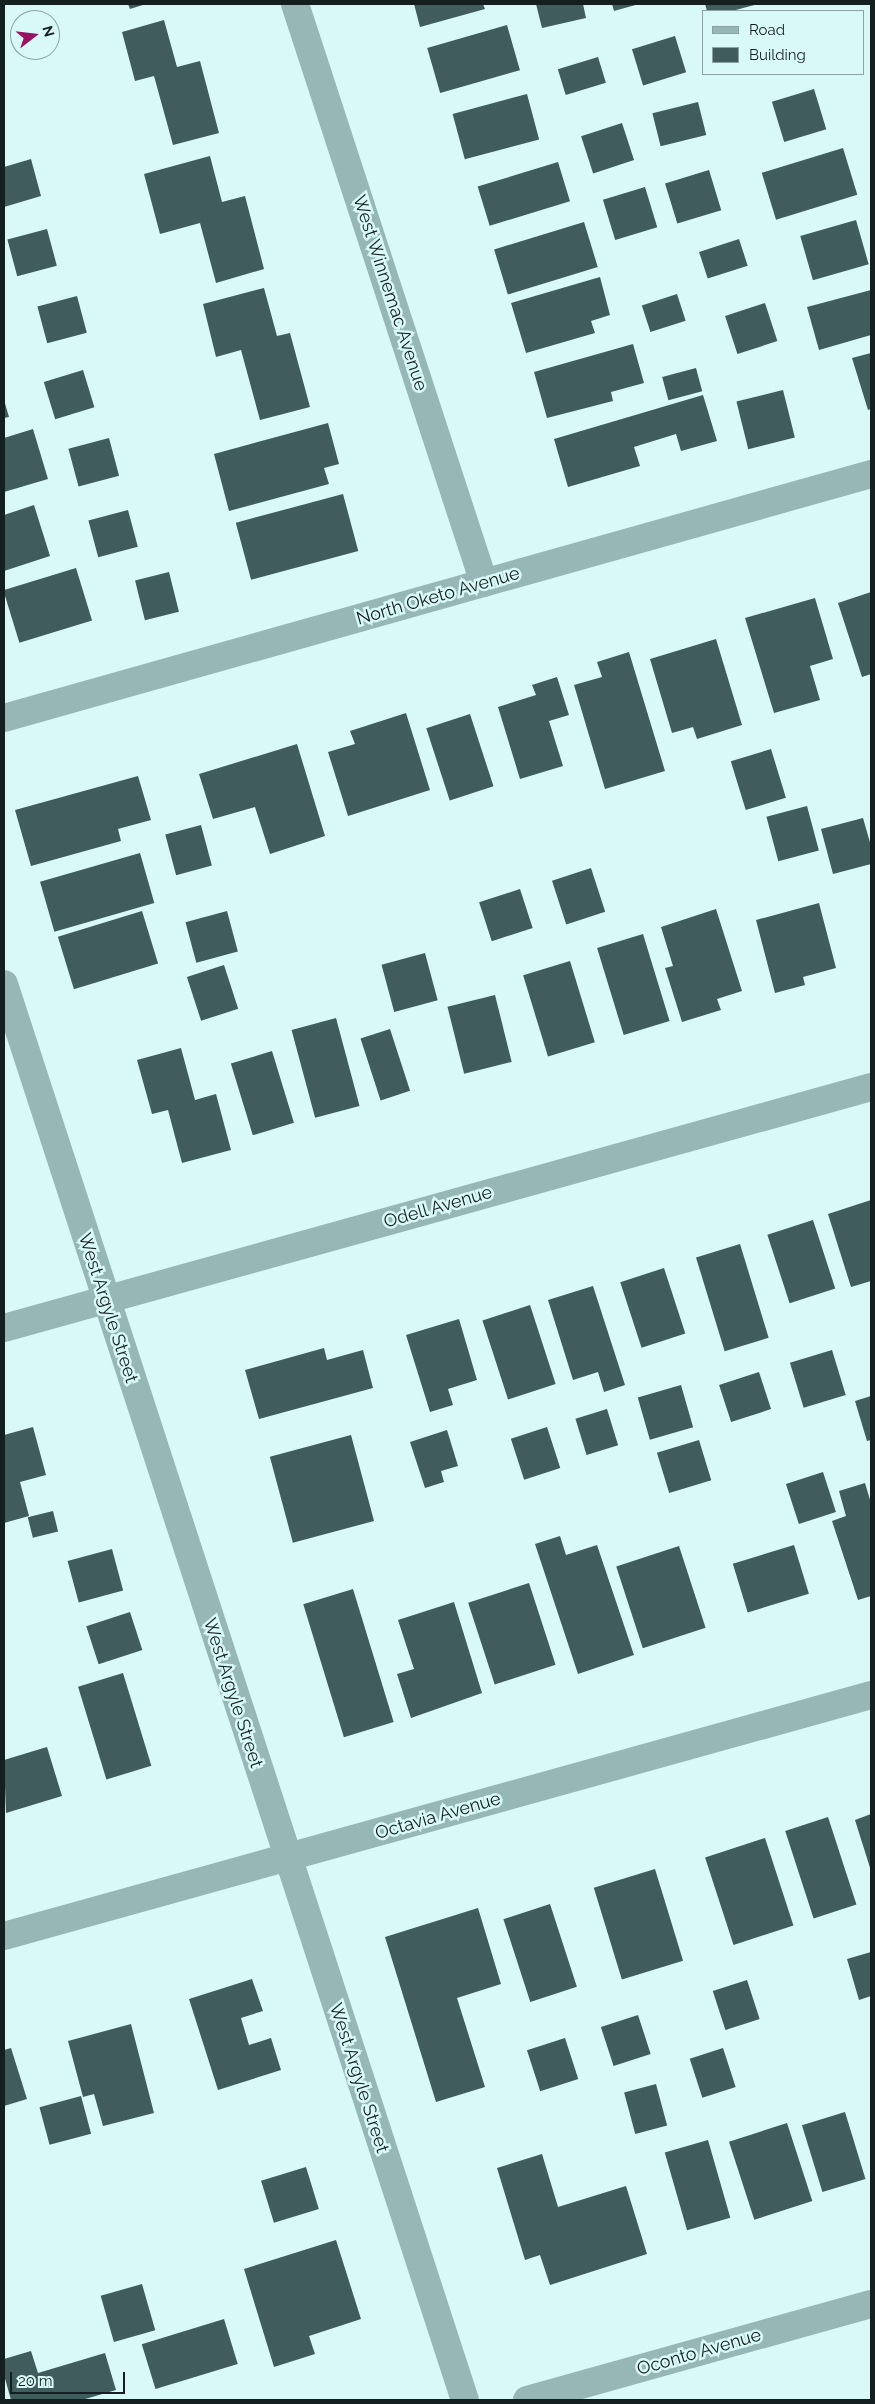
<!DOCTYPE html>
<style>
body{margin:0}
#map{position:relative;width:875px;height:2404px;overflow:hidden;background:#d9f9f9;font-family:Raleway,sans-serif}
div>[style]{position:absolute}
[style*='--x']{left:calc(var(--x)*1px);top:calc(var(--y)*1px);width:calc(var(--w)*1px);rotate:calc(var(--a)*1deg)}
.building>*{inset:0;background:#405c5c;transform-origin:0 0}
.minor>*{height:28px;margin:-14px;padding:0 14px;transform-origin:14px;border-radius:14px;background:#97b6b6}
span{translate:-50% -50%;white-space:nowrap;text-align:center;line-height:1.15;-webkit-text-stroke:5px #d9f9f9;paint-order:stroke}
.street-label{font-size:18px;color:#14201f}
.frame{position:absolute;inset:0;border:5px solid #14201f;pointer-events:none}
.legend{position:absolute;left:702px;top:10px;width:162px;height:65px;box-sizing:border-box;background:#d9f9f9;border:1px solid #8aa2a2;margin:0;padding:6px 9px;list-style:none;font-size:15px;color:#14201f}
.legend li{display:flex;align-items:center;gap:10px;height:25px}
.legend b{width:25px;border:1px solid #8aa2a2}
.north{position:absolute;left:10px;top:10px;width:50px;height:50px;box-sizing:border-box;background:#d9f9f9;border:1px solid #8aa2a2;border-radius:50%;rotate:74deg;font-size:14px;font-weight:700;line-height:20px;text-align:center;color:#14201f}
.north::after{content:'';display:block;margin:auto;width:18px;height:22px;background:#9a1062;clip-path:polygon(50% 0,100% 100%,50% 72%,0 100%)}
.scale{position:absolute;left:10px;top:2372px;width:115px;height:22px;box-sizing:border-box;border:2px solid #14201f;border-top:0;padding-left:6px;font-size:15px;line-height:18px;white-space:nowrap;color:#14201f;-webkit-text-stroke:4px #d9f9f9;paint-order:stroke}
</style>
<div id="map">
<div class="building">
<div style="clip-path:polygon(128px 4px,146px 4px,130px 9px)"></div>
<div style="clip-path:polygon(414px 4px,483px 4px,485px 9px,420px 27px)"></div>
<div style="clip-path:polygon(536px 4px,583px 4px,586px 18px,542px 28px)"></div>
<div style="clip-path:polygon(612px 4px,639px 4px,614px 11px)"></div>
<div style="clip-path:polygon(705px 4px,758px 4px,732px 11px,707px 11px)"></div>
<div style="clip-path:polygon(164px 20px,177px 67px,200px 61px,219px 133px,173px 145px,154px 76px,135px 81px,122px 32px)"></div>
<div style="left:507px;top:25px;width:47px;height:83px;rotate:74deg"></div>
<div style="left:675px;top:36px;width:38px;height:45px;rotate:73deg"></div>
<div style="left:598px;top:57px;width:27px;height:42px;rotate:73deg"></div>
<div style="left:814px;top:89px;width:42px;height:44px;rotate:73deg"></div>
<div style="left:527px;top:94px;width:47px;height:77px;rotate:75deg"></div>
<div style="left:698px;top:102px;width:34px;height:47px;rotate:76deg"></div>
<div style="left:622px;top:123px;width:39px;height:43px;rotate:72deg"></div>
<div style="left:843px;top:148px;width:49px;height:85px;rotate:73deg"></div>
<div style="clip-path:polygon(210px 156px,222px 202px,245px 196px,264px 269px,216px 283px,200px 223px,160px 234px,144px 174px)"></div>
<div style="clip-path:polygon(31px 159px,41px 196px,4px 207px,4px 167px)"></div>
<div style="left:558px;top:162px;width:41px;height:84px;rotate:73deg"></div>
<div style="left:709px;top:170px;width:42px;height:46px;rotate:73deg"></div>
<div style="left:645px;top:187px;width:42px;height:44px;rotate:73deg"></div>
<div style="left:856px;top:220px;width:46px;height:58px;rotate:74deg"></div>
<div style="left:584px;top:222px;width:47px;height:94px;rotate:73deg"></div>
<div style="left:47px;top:229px;width:38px;height:41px;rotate:75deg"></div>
<div style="left:739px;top:239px;width:28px;height:42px;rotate:72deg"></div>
<div style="clip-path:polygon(600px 277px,610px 315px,591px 321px,595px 333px,526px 353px,511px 303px)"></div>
<div style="clip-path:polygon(264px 288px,277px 336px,290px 333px,310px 407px,260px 420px,241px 350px,216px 357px,203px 304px)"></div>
<div style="clip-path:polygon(871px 290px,871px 335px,819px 350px,807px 307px)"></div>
<div style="left:677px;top:294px;width:28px;height:37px;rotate:72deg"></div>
<div style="left:77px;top:296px;width:38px;height:41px;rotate:75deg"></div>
<div style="left:765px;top:303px;width:40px;height:42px;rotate:72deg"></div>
<div style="clip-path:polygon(633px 344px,644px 383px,611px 392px,613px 401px,547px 418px,534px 372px)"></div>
<div style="clip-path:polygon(871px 353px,871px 409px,868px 410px,852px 358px)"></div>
<div style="left:696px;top:368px;width:24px;height:35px;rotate:75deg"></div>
<div style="left:83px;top:370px;width:39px;height:41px;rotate:73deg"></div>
<div style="left:783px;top:390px;width:49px;height:48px;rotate:76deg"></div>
<div style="clip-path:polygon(703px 395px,717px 441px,681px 451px,676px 434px,634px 447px,640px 466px,568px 487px,554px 439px)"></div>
<div style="clip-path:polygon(4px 400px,9px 417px,4px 418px)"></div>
<div style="clip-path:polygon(328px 423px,339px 464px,324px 468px,329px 484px,229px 511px,214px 454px)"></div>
<div style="clip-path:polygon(33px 429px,48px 479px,4px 492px,4px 438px)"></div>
<div style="left:109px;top:438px;width:39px;height:42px;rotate:75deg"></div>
<div style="left:343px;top:494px;width:59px;height:111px;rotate:75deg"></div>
<div style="clip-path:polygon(34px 505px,50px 556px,4px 571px,4px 515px)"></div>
<div style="left:128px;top:510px;width:38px;height:41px;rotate:75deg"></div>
<div style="left:76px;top:568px;width:55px;height:76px;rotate:73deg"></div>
<div style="left:169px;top:572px;width:41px;height:35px;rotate:76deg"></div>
<div style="clip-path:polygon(871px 592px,871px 674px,862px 677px,838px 603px)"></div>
<div style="clip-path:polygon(815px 598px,833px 659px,810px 666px,820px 700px,774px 713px,745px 618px)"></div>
<div style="clip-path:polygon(716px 639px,742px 725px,697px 739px,693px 727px,672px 733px,650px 659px)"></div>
<div style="clip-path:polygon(629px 652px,665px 771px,605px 789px,574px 685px,602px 677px,597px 662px)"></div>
<div style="clip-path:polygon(557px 677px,569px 715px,549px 721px,563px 766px,520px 779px,498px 707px,536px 695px,532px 685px)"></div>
<div style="clip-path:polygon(406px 713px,430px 790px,348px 816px,328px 752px,355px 744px,350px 731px)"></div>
<div style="left:470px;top:714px;width:76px;height:46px;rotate:72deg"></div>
<div style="clip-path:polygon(297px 744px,325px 836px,270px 854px,255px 807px,213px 819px,199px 774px)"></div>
<div style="left:771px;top:749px;width:51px;height:42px;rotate:73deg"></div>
<div style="clip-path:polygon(138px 776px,151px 820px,118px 829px,121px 841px,31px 866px,15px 810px)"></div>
<div style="left:807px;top:806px;width:46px;height:42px;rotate:75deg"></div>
<div style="clip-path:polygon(863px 818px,871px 846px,871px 864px,833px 874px,821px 829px)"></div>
<div style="left:201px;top:825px;width:42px;height:37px;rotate:75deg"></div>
<div style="left:140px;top:853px;width:52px;height:104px;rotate:74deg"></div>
<div style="left:591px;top:868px;width:46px;height:41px;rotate:72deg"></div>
<div style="left:520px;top:889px;width:41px;height:43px;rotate:72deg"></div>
<div style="clip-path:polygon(819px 903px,836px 968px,803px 977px,805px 985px,775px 993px,756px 920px)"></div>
<div style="clip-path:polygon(716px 909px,742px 991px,717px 999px,721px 1010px,682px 1022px,665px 968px,673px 966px,661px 927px)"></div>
<div style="left:142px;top:911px;width:55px;height:88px;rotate:73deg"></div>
<div style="left:227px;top:911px;width:42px;height:43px;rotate:75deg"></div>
<div style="left:643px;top:934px;width:91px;height:48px;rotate:73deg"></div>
<div style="left:425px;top:953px;width:49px;height:45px;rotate:75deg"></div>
<div style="left:570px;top:961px;width:85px;height:49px;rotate:73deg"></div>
<div style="left:224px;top:965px;width:46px;height:39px;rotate:72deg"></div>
<div style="left:495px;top:995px;width:69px;height:49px;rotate:76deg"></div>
<div style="left:336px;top:1018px;width:91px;height:46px;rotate:75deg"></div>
<div style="left:390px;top:1029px;width:65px;height:31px;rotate:72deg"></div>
<div style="clip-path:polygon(181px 1048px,195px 1100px,216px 1094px,231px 1150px,182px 1163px,168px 1110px,152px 1114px,137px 1060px)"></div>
<div style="left:272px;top:1051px;width:75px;height:43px;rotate:73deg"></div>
<div style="clip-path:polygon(871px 1200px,871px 1281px,851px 1287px,828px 1214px)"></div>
<div style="left:813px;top:1220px;width:72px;height:48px;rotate:72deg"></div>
<div style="left:740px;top:1244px;width:98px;height:46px;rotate:73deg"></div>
<div style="left:664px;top:1268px;width:69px;height:46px;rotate:72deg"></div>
<div style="clip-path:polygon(593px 1286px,625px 1385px,604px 1392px,598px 1372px,573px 1380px,548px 1300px)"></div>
<div style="left:530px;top:1305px;width:83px;height:50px;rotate:72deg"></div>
<div style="clip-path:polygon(459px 1319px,477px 1380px,448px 1389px,453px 1405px,430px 1412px,406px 1335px)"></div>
<div style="clip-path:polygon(324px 1348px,327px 1360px,363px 1350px,373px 1388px,259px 1419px,245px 1370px)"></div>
<div style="left:832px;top:1350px;width:47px;height:44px;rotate:73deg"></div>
<div style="left:759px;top:1372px;width:39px;height:42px;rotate:72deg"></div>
<div style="left:681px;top:1385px;width:44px;height:45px;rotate:74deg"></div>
<div style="clip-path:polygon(871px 1396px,871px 1440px,867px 1441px,855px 1401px)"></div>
<div style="left:607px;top:1409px;width:38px;height:33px;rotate:73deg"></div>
<div style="clip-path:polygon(33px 1427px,46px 1475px,20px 1482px,29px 1516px,4px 1523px,4px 1435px)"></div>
<div style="left:547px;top:1427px;width:43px;height:38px;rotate:72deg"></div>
<div style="clip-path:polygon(447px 1430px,458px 1466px,441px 1471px,444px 1482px,425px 1488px,410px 1442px)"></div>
<div style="left:351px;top:1435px;width:89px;height:84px;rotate:75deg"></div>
<div style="left:699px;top:1440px;width:42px;height:44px;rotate:73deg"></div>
<div style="left:823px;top:1472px;width:42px;height:39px;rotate:72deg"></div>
<div style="clip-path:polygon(865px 1483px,871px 1503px,871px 1596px,858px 1600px,832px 1521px,846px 1516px,839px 1491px)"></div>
<div style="left:53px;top:1511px;width:21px;height:26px;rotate:76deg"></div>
<div style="clip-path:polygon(560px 1536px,566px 1555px,597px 1545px,634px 1655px,578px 1674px,535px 1544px)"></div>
<div style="left:794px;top:1545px;width:51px;height:64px;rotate:73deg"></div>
<div style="left:679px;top:1546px;width:86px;height:66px;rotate:72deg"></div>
<div style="left:112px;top:1549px;width:43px;height:46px;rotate:75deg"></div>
<div style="left:529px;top:1583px;width:86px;height:64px;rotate:72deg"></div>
<div style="left:353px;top:1589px;width:139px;height:52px;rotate:73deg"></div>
<div style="clip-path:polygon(454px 1602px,482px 1693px,411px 1718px,397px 1674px,414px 1669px,398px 1620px)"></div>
<div style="left:130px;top:1612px;width:40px;height:46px;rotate:72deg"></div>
<div style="left:123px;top:1673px;width:97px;height:47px;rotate:73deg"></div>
<div style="clip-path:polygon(47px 1747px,62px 1796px,6px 1813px,4px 1760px)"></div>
<div style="clip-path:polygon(871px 1814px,871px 1871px,855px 1820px)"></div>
<div style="left:828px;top:1817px;width:92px;height:45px;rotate:72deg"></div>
<div style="left:765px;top:1838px;width:92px;height:63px;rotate:72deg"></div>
<div style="left:655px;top:1869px;width:96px;height:64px;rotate:73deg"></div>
<div style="left:550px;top:1904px;width:87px;height:49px;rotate:72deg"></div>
<div style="clip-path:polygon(478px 1908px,501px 1984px,457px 1998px,485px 2087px,436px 2102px,385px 1937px)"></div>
<div style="clip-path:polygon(871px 1952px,871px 1996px,859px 2000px,847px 1959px)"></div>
<div style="clip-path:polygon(252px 1979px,263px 2011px,241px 2018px,249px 2045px,271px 2038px,281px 2070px,218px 2090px,189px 1999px)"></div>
<div style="left:747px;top:1980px;width:41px;height:36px;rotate:72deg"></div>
<div style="left:638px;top:2015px;width:41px;height:39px;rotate:72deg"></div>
<div style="clip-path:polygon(131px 2024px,154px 2113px,103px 2126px,94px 2094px,83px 2097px,68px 2041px)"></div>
<div style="left:565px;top:2038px;width:43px;height:40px;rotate:72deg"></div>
<div style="clip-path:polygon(11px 2048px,27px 2099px,4px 2106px,4px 2050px)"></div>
<div style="left:723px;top:2048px;width:41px;height:35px;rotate:72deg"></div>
<div style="left:656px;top:2084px;width:43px;height:33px;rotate:75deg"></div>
<div style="left:81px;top:2096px;width:39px;height:43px;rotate:75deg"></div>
<div style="left:845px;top:2112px;width:70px;height:45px;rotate:73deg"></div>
<div style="left:787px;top:2123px;width:82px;height:61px;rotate:72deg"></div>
<div style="left:708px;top:2140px;width:81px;height:45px;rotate:74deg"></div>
<div style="clip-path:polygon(542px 2154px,558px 2207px,626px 2186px,647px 2254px,550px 2285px,540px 2255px,525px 2260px,497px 2168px)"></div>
<div style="left:306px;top:2167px;width:44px;height:47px;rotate:73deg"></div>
<div style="clip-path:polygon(336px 2240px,361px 2319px,309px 2336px,315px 2354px,274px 2367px,244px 2269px)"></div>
<div style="left:142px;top:2284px;width:48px;height:43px;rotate:74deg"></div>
<div style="left:224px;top:2319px;width:47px;height:86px;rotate:73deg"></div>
<div style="clip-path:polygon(31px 2351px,38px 2373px,105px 2353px,116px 2390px,82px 2400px,11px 2400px,4px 2375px,4px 2359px)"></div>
</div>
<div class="minor">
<div style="--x:295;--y:4;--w:609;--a:71.92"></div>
<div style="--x:4;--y:718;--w:901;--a:-15.72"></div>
<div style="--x:4;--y:984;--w:1489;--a:71.97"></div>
<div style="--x:4;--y:1328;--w:900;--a:-15.53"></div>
<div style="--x:4;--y:1936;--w:900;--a:-15.53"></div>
<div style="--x:527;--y:2400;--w:357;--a:-15.6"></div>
</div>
<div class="street-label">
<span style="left:390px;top:293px;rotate:72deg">West Winnemac Avenue</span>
<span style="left:438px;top:596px;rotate:-16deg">North Oketo Avenue</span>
<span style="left:438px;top:1207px;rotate:-16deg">Odell Avenue</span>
<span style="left:108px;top:1308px;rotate:72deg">West Argyle Street</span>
<span style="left:233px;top:1693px;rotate:72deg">West Argyle Street</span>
<span style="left:438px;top:1816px;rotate:-16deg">Octavia Avenue</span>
<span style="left:359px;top:2078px;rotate:72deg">West Argyle Street</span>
<span style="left:699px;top:2352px;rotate:-16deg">Oconto Avenue</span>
</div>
<div class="frame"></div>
<ul class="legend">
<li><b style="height:6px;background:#97b6b6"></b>Road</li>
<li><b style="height:14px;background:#405c5c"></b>Building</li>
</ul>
<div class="north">N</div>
<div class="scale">20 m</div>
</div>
